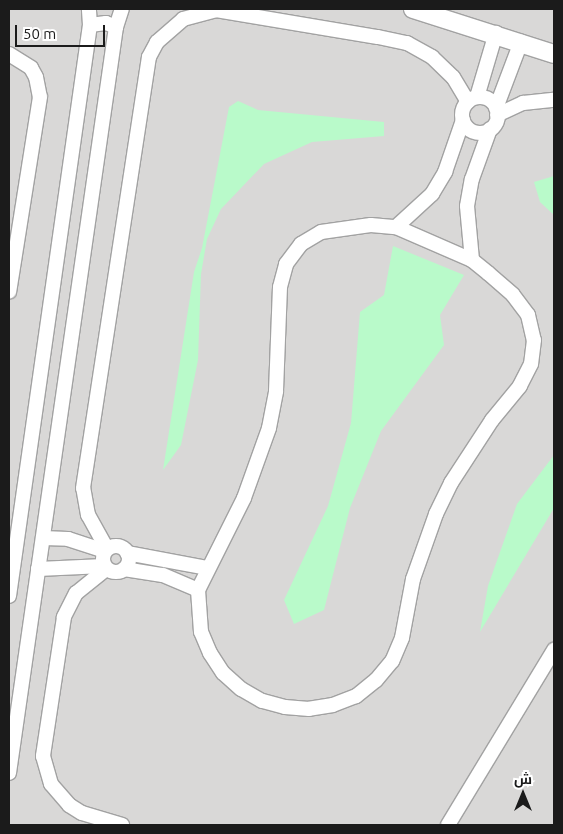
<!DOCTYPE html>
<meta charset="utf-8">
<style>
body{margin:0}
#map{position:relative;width:563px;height:834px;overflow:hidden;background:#edebdf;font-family:Ubuntu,Cairo,sans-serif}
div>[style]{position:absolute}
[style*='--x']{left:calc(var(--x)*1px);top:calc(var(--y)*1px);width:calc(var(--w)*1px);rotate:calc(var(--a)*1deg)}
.residential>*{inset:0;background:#d9d8d7;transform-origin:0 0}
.park>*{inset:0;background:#b9faca}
.roads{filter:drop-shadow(1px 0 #a2a2a2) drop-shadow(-1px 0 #a2a2a2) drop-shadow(0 1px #a2a2a2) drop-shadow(0 -1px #a2a2a2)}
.minor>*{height:14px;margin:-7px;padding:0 7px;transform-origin:7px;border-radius:7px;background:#fff}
.minor>.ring{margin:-7px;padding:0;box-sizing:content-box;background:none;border:14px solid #fff;border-radius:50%}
.tertiary>*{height:18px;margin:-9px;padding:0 9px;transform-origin:9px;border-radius:9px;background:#fff}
span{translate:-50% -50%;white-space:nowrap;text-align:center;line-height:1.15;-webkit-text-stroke:5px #fff;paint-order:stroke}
.frame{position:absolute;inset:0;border:10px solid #1b1b1b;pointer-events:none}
.north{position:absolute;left:498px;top:769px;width:50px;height:50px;-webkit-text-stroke:4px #fff;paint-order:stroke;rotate:0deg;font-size:14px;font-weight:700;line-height:20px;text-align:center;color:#1b1b1b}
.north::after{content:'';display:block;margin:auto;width:18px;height:22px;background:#1b1b1b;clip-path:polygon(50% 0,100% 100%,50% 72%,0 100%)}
.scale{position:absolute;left:15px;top:25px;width:90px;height:22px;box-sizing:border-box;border:2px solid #1b1b1b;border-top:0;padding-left:6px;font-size:15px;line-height:18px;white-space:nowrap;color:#1b1b1b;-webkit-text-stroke:4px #fff;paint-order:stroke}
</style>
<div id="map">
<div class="residential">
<div style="left:9px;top:9px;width:545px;height:816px"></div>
</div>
<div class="park">
<div style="clip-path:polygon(238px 101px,258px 110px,384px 122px,384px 136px,312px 142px,264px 164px,221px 209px,207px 239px,201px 274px,198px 360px,181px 445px,163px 470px,194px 272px,202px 248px,229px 107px)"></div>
<div style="clip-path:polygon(554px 176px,554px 215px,540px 202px,534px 182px)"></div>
<div style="clip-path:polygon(393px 246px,464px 275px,440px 315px,444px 345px,381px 431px,350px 508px,324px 610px,294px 624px,284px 600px,328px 506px,351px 423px,360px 312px,384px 295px)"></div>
<div style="clip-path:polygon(554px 455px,554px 508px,480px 632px,488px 586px,517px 504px)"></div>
</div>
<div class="roads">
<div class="minor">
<div style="--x:90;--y:25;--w:16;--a:-7"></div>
<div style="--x:106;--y:23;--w:11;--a:22"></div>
<div style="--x:9;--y:54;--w:26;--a:32"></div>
<div style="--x:31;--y:68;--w:10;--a:61"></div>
<div style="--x:36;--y:77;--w:20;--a:79"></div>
<div style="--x:40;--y:97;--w:197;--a:99"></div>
<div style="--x:477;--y:97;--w:67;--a:-73.5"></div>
<div class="ring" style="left:462px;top:97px;width:22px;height:22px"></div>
<div style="--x:496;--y:108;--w:71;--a:-69.3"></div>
<div style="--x:497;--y:115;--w:29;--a:-25"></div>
<div style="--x:523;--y:103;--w:31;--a:-6"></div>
<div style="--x:371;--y:225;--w:25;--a:5"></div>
<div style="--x:396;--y:227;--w:83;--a:23.5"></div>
<div style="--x:472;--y:260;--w:21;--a:39"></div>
<div style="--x:488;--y:273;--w:33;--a:41"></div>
<div style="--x:513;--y:295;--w:25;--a:53"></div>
<div style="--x:528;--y:315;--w:26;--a:77"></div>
<div style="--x:534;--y:340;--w:24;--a:97"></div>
<div style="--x:531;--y:364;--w:25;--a:117"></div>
<div style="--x:520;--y:386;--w:44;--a:129.5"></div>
<div style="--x:492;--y:420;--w:75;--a:123.1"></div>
<div style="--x:451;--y:483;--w:34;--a:116"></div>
<div style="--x:436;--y:514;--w:69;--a:109.5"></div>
<div style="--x:413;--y:579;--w:60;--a:100.6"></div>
<div style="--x:402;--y:638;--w:25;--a:113"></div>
<div style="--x:392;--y:661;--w:25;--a:130"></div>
<div style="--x:376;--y:680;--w:26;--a:141"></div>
<div style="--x:356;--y:696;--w:25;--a:159"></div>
<div style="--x:333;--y:705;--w:24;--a:171"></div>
<div style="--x:309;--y:709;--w:24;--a:-175"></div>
<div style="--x:285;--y:707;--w:24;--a:-165"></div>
<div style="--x:262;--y:701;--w:24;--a:-150"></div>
<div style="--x:241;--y:689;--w:24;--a:-138"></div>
<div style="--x:223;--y:673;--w:24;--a:-123"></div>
<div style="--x:210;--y:653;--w:23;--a:-113"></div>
<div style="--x:201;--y:632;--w:42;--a:-94.1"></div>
<div style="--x:198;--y:590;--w:103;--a:-63.4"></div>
<div style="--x:244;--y:498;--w:74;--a:-70.3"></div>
<div style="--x:269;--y:428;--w:38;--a:-79"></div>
<div style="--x:276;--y:391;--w:104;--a:-87.8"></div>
<div style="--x:280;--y:287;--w:24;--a:-75"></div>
<div style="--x:286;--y:264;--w:25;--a:-53"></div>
<div style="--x:301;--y:244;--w:23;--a:-31"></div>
<div style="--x:321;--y:232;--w:50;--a:-8"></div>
<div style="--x:396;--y:227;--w:49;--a:-42.5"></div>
<div style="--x:432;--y:194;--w:26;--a:-59"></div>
<div style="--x:445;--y:172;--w:55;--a:-70.9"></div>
<div style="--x:472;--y:260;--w:54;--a:-95.3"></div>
<div style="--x:467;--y:206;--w:27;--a:-80"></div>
<div style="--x:472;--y:179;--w:53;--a:-70.2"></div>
<div style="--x:43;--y:538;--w:25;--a:2"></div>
<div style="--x:68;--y:539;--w:39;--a:18"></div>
<div class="ring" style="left:103px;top:546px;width:12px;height:12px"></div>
<div style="--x:107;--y:549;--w:39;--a:-119"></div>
<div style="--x:88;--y:515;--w:27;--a:-100"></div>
<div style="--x:83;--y:488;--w:436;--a:-81.3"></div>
<div style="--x:149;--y:57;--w:17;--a:-62"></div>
<div style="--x:157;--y:42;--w:35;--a:-41"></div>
<div style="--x:183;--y:19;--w:34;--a:-15"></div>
<div style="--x:216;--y:10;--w:164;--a:9.5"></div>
<div style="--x:378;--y:37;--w:30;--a:12"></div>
<div style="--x:407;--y:43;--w:29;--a:29"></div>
<div style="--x:432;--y:57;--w:29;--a:44"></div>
<div style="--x:453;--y:77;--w:29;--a:59"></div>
<div style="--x:127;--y:553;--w:81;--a:10.6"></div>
<div style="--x:38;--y:569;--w:66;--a:-2.6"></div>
<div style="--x:106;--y:569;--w:38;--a:141"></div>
<div style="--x:76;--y:593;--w:27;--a:117"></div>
<div style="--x:64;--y:617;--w:141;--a:98.6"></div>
<div style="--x:43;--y:756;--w:29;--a:74"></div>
<div style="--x:51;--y:784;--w:28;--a:49"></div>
<div style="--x:69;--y:805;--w:15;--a:32"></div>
<div style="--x:82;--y:813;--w:42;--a:16.7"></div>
<div style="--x:124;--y:569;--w:39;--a:9"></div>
<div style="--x:163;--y:575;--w:38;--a:23"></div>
<div style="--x:9;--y:596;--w:577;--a:-81.93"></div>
<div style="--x:90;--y:25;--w:16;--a:-94"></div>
<div style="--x:9;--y:773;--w:754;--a:-81.84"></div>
<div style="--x:116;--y:27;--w:19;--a:-72"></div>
<div style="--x:448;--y:825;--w:205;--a:-58.8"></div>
</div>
<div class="tertiary">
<div style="--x:413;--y:9;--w:148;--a:17.7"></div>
</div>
</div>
<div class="frame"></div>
<div class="north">ش</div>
<div class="scale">50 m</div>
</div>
